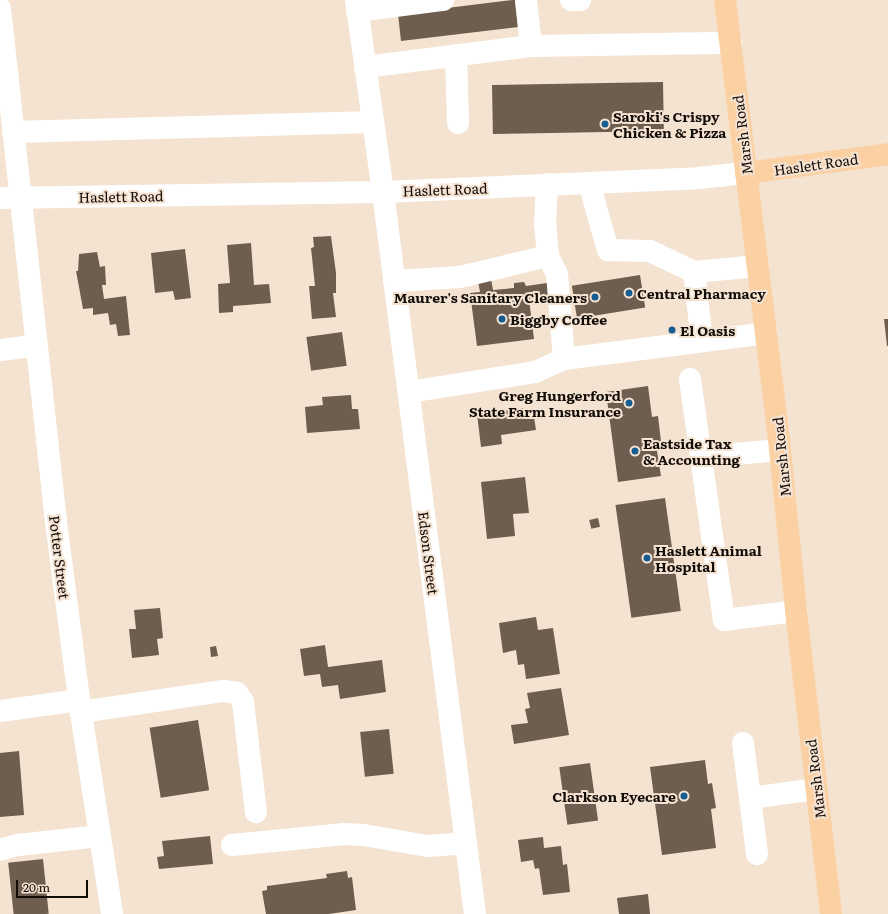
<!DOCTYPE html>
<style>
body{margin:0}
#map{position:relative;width:888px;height:914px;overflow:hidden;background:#f5e3d2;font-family:Literata,serif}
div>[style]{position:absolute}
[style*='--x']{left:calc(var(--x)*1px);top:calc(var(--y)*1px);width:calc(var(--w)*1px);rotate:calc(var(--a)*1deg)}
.building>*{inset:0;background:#6e5e4f;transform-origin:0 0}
.minor>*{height:22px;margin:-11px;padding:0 11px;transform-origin:11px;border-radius:11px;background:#fff}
.major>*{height:22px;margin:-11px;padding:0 11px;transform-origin:11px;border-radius:11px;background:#fbd0a3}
.dots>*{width:11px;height:11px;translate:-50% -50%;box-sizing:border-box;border:2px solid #f5e3d2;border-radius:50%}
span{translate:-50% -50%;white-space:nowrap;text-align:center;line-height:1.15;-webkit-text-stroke:4px #f5e3d2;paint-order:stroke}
.poi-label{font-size:14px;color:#120c07;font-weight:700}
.left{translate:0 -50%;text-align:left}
.right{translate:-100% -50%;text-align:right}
.street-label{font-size:14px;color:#120c07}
.scale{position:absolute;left:16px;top:880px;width:72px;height:18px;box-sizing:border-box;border:2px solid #120c07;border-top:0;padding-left:5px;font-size:12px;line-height:14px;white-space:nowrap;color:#120c07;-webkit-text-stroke:3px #f5e3d2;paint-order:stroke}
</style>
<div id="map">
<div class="building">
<div style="clip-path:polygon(513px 0,515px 0,518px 27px,401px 41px,398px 14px)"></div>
<div style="left:663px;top:82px;width:49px;height:171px;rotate:89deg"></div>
<div style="clip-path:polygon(331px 236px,336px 273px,336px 293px,333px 293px,336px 317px,312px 319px,309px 286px,315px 286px,311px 248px,314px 247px,313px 237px)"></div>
<div style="clip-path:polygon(251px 243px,254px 285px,269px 284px,271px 303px,233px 306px,233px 312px,219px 313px,218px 284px,230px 283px,227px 245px)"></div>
<div style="clip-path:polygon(185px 249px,191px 298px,175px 300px,173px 291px,155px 293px,151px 253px)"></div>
<div style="clip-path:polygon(97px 252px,100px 267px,105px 266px,106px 285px,102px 285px,104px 299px,126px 296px,130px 335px,118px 336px,116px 324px,110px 325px,108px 313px,93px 315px,93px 308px,83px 309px,76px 271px,78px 271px,79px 254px)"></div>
<div style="left:640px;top:275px;width:33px;height:69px;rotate:81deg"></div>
<div style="clip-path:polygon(491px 279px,493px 290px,514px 288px,514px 283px,524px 282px,526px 286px,547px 283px,549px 296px,529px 299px,534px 339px,477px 346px,470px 293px,480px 292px,478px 281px)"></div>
<div style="clip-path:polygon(884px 319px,888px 319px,888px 346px,887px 346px)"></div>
<div style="left:342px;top:332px;width:34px;height:36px;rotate:82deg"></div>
<div style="clip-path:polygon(648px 386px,652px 417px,658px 416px,662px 450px,657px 451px,661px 476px,618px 482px,606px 392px)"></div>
<div style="clip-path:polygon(351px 395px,352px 409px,358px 409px,360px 429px,307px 433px,305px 407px,323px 405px,322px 397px)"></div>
<div style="clip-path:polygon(524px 408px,526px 418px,534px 417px,536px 430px,501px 435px,502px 444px,481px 447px,477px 414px)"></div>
<div style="clip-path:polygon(525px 477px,529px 513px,513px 514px,515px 536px,487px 539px,481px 482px)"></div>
<div style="left:665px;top:498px;width:114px;height:50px;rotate:82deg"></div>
<div style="left:598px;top:518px;width:9px;height:9px;rotate:77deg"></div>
<div style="clip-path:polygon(160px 608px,163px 638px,157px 639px,159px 655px,132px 658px,129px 629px,136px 629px,134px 610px)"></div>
<div style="clip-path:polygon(536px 617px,538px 630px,553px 628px,560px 674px,526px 679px,524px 664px,518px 665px,516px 650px,503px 653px,499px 623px)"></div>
<div style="clip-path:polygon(325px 645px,328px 667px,382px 660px,386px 692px,340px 699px,338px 685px,322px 687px,320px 674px,304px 676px,300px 649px)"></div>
<div style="clip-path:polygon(216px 646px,218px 656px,211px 657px,210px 647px)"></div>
<div style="clip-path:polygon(561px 688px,569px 735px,514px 744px,511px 725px,528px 723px,525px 709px,530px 708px,527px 693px)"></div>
<div style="left:198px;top:720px;width:71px;height:49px;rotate:81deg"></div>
<div style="left:389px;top:729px;width:45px;height:29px;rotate:84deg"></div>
<div style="clip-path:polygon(19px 751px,24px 815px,0 817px,0 753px)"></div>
<div style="clip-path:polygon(705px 760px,708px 784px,712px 783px,716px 808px,711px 809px,716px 848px,662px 855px,650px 767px)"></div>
<div style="left:590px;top:763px;width:58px;height:31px;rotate:82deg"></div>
<div style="clip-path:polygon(210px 836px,213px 864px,159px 869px,157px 857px,164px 856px,162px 841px)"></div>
<div style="clip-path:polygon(543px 837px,544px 848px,561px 846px,563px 865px,567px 864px,570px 892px,543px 895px,539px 868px,535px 869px,533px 860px,521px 862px,518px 840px)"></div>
<div style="left:43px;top:859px;width:55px;height:35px;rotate:84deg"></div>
<div style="clip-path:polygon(347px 871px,348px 878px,352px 877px,356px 910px,329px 914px,266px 914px,262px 891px,267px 890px,267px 886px,327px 878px,326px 874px)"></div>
<div style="clip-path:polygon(648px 894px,650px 914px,619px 914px,617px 898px)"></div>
</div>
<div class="minor">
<div style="--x:356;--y:0;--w:194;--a:82"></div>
<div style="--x:383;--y:192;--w:728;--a:82.74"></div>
<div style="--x:526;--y:0;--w:46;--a:83.8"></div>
<div style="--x:571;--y:0;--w:9;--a:0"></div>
<div style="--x:0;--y:8;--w:517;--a:83.78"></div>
<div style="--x:56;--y:522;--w:179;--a:82.6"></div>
<div style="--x:79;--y:700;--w:217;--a:81.2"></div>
<div style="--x:357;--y:11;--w:87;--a:-7.3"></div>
<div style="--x:456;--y:55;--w:68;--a:88.3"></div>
<div style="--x:365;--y:67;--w:167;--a:-7.2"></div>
<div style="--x:531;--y:46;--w:200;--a:-0.9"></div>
<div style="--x:13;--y:132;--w:360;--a:-1.6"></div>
<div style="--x:589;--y:183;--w:70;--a:74.2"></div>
<div style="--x:608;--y:250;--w:42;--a:1.4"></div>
<div style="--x:650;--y:251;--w:49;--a:25.5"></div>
<div style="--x:694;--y:272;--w:64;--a:-5.4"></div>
<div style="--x:0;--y:198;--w:383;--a:-0.9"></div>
<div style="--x:383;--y:192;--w:316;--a:-2.5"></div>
<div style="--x:699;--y:178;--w:47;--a:-6.1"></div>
<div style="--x:694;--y:272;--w:69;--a:83.4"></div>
<div style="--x:394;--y:281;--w:66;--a:-3.5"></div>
<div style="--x:460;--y:277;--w:90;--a:-13.4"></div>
<div style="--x:548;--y:256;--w:32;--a:-95"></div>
<div style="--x:545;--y:224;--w:40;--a:-87.1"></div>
<div style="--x:0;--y:350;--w:35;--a:-7"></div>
<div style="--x:564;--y:359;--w:204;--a:-7.3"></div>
<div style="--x:690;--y:379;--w:243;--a:82"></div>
<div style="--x:724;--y:620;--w:73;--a:-7.1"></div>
<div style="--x:409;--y:392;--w:128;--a:-9"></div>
<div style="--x:535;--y:372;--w:32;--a:-24"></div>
<div style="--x:564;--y:359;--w:85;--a:-94.7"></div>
<div style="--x:557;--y:274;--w:20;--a:-117"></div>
<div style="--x:701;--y:457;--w:79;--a:-5.1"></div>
<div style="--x:0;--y:711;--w:80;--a:-7.9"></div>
<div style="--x:81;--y:712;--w:144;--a:-8.4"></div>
<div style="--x:223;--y:691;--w:14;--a:8"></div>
<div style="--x:237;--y:693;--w:11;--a:56"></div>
<div style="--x:243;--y:702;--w:111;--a:83.3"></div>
<div style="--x:743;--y:743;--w:112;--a:82.8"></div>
<div style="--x:750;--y:798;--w:67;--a:-7.8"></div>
<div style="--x:232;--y:845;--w:113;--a:-5.6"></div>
<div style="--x:344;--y:834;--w:20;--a:3"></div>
<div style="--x:364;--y:835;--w:64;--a:9.9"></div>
<div style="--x:427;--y:846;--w:39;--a:-4"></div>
<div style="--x:0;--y:850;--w:19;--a:-16"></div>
<div style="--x:18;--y:845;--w:82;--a:-6.3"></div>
</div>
<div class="major">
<div style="--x:725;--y:0;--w:453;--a:83"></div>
<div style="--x:780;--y:450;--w:162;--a:84.3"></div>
<div style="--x:796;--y:611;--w:305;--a:83.4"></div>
<div style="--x:746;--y:173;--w:143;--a:-7.6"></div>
</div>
<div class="dots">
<div style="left:605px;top:124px;background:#185d92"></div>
<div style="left:629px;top:293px;background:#185d92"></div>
<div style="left:595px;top:297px;background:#185d92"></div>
<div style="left:502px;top:319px;background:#185d92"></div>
<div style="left:672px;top:330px;background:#185d92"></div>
<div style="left:629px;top:403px;background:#185d92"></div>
<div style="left:635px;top:451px;background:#185d92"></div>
<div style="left:647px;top:558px;background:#185d92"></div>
<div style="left:684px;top:796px;background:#185d92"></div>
</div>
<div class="poi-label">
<span class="left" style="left:613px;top:124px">Saroki's Crispy<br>Chicken &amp; Pizza</span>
<span class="left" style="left:637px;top:293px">Central Pharmacy</span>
<span class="right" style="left:587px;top:297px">Maurer's Sanitary Cleaners</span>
<span class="left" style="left:510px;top:319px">Biggby Coffee</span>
<span class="left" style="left:680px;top:330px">El Oasis</span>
<span class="right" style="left:621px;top:403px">Greg Hungerford<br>State Farm Insurance</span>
<span class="left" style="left:643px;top:451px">Eastside Tax<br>&amp; Accounting</span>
<span class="left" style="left:655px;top:558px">Haslett Animal<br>Hospital</span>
<span class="right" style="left:676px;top:796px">Clarkson Eyecare</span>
</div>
<div class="street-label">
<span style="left:742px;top:135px;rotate:-97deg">Marsh Road</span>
<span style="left:816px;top:164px;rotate:-8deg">Haslett Road</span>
<span style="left:445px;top:189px;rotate:-2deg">Haslett Road</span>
<span style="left:121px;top:196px;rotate:-1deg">Haslett Road</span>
<span style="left:781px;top:457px;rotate:-96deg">Marsh Road</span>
<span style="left:429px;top:553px;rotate:83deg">Edson Street</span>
<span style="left:60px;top:557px;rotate:83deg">Potter Street</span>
<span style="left:815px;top:779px;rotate:-97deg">Marsh Road</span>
</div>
<div class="scale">20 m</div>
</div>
